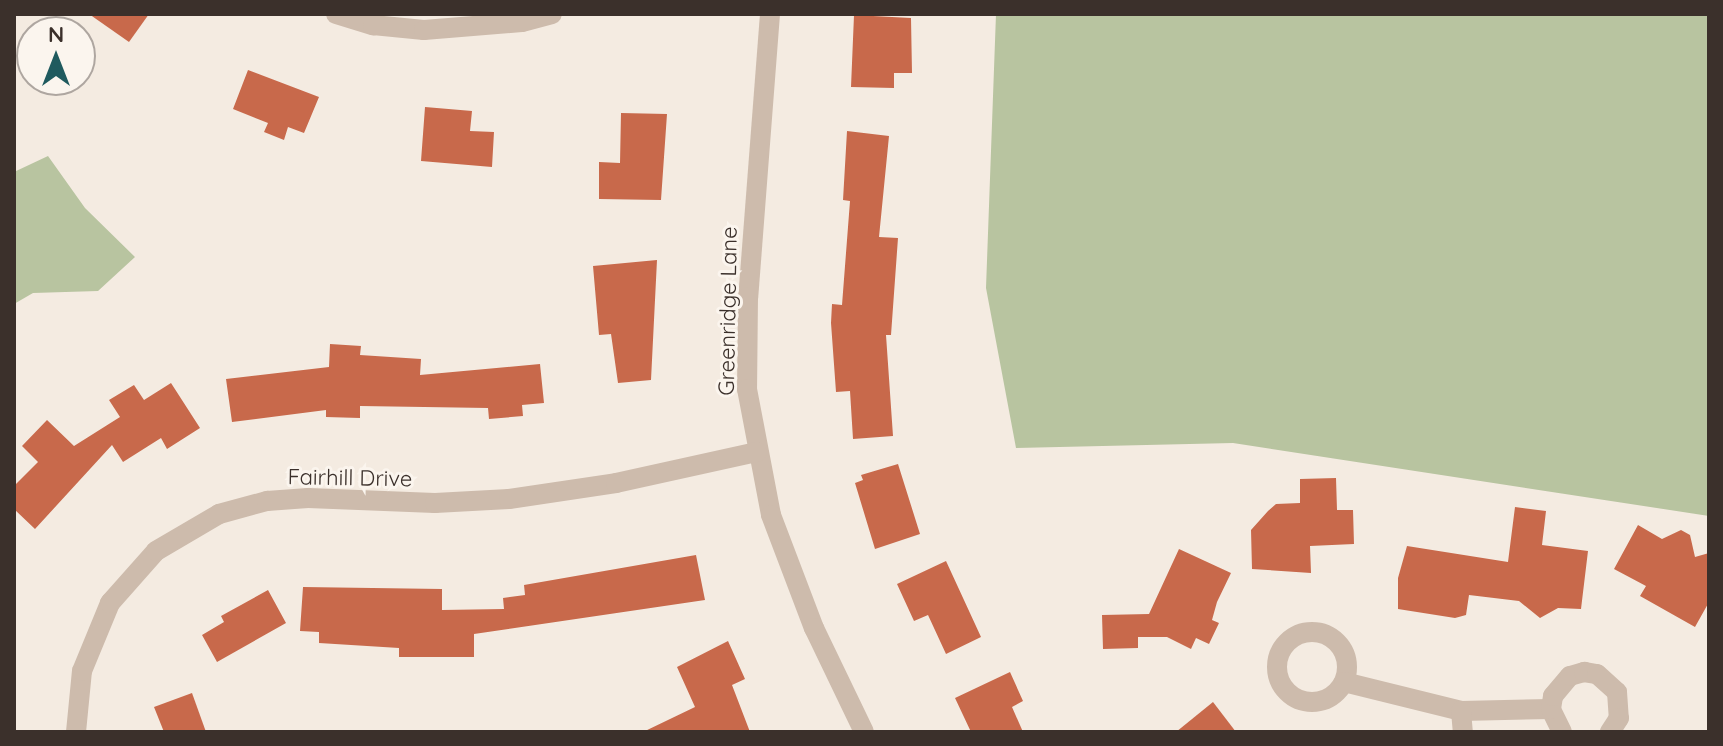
<!DOCTYPE html>
<style>
body{margin:0}
#map{position:relative;width:1723px;height:746px;overflow:hidden;background:#f4ebe1;font-family:Quicksand,sans-serif}
div>[style]{position:absolute}
[style*='--x']{left:calc(var(--x)*1px);top:calc(var(--y)*1px);width:calc(var(--w)*1px);rotate:calc(var(--a)*1deg)}
.green>*{inset:0;background:#b8c4a0}
.building>*{inset:0;background:#c8694b}
.minor>*{height:20px;margin:-10px;padding:0 10px;transform-origin:10px;border-radius:10px;background:#cdbbac}
.minor>.ring{margin:-10px;padding:0;box-sizing:content-box;background:none;border:20px solid #cdbbac;border-radius:50%}
span{translate:-50% -50%;white-space:nowrap;text-align:center;line-height:1.15;-webkit-text-stroke:6px #fbf5ee;paint-order:stroke}
.street-label{font-size:22px;color:#3b302b}
.frame{position:absolute;inset:0;border:16px solid #3b302b;pointer-events:none}
.north{position:absolute;left:16px;top:16px;width:80px;height:80px;box-sizing:border-box;background:#fbf5ee;border:2px solid #aea6a0;border-radius:50%;rotate:0deg;font-size:22px;font-weight:700;line-height:32px;text-align:center;color:#3b302b}
.north::after{content:'';display:block;margin:auto;width:28px;height:36px;background:#1f5a5e;clip-path:polygon(50% 0,100% 100%,50% 72%,0 100%)}
</style>
<div id="map">
<div class="green">
<div style="clip-path:polygon(996px 14px,1709px 14px,1709px 516px,1233px 443px,1016px 448px,986px 288px)"></div>
<div style="clip-path:polygon(48px 156px,85px 208px,135px 257px,98px 291px,33px 293px,14px 304px,14px 172px)"></div>
</div>
<div class="building">
<div style="clip-path:polygon(89px 14px,149px 14px,129px 42px)"></div>
<div style="clip-path:polygon(854px 15px,911px 18px,912px 73px,894px 73px,894px 88px,851px 87px)"></div>
<div style="clip-path:polygon(248px 70px,319px 97px,304px 133px,288px 127px,284px 140px,264px 132px,268px 123px,233px 109px)"></div>
<div style="clip-path:polygon(425px 107px,472px 111px,470px 131px,494px 132px,492px 167px,421px 161px)"></div>
<div style="clip-path:polygon(621px 113px,667px 114px,661px 200px,599px 199px,599px 162px,620px 163px)"></div>
<div style="clip-path:polygon(847px 131px,889px 136px,879px 237px,898px 238px,891px 335px,886px 335px,893px 436px,853px 439px,850px 391px,836px 392px,831px 323px,832px 304px,842px 305px,850px 201px,843px 200px)"></div>
<div style="clip-path:polygon(657px 260px,651px 380px,618px 383px,611px 334px,599px 335px,593px 266px)"></div>
<div style="clip-path:polygon(330px 344px,361px 346px,360px 355px,421px 359px,420px 375px,540px 364px,544px 403px,522px 405px,523px 416px,489px 419px,488px 408px,360px 406px,360px 418px,326px 417px,326px 410px,232px 422px,226px 379px,329px 367px)"></div>
<div style="clip-path:polygon(171px 383px,200px 428px,167px 449px,161px 438px,123px 462px,112px 445px,35px 529px,14px 509px,14px 486px,38px 462px,22px 446px,47px 420px,74px 446px,120px 417px,109px 400px,134px 385px,144px 400px)"></div>
<div style="clip-path:polygon(898px 464px,920px 534px,875px 549px,855px 483px,863px 480px,861px 475px)"></div>
<div style="clip-path:polygon(1336px 478px,1337px 510px,1353px 510px,1354px 544px,1310px 546px,1311px 573px,1252px 569px,1251px 530px,1268px 511px,1276px 504px,1300px 503px,1300px 479px)"></div>
<div style="clip-path:polygon(1515px 507px,1546px 511px,1542px 545px,1588px 551px,1581px 609px,1558px 608px,1540px 618px,1519px 601px,1469px 595px,1466px 615px,1455px 618px,1398px 609px,1398px 578px,1407px 546px,1508px 562px)"></div>
<div style="clip-path:polygon(1638px 525px,1662px 539px,1681px 530px,1690px 535px,1695px 557px,1709px 553px,1709px 602px,1695px 627px,1640px 596px,1646px 586px,1614px 569px)"></div>
<div style="clip-path:polygon(1179px 549px,1231px 573px,1217px 602px,1212px 620px,1219px 623px,1209px 644px,1196px 638px,1191px 649px,1167px 637px,1138px 637px,1138px 648px,1103px 649px,1102px 615px,1149px 614px)"></div>
<div style="clip-path:polygon(696px 555px,705px 600px,474px 634px,474px 657px,399px 657px,399px 648px,319px 643px,319px 632px,300px 631px,303px 587px,442px 589px,442px 610px,504px 609px,503px 598px,525px 595px,524px 585px)"></div>
<div style="clip-path:polygon(946px 561px,981px 637px,946px 654px,928px 615px,914px 621px,897px 584px)"></div>
<div style="clip-path:polygon(268px 590px,286px 623px,217px 662px,202px 635px,224px 622px,221px 616px)"></div>
<div style="clip-path:polygon(728px 641px,745px 679px,732px 685px,750px 732px,643px 732px,695px 707px,677px 667px)"></div>
<div style="clip-path:polygon(1010px 672px,1023px 701px,1012px 707px,1023px 732px,971px 732px,955px 698px)"></div>
<div style="clip-path:polygon(192px 693px,206px 732px,164px 732px,154px 707px)"></div>
<div style="clip-path:polygon(1213px 702px,1236px 732px,1176px 732px)"></div>
</div>
<div class="minor">
<div style="--x:336;--y:14;--w:39;--a:17"></div>
<div style="--x:373;--y:25;--w:51;--a:5.6"></div>
<div style="--x:424;--y:30;--w:98;--a:-4.7"></div>
<div style="--x:522;--y:22;--w:31;--a:-15"></div>
<div style="--x:770;--y:14;--w:284;--a:94.4"></div>
<div style="--x:748;--y:297;--w:92;--a:90.6"></div>
<div style="--x:747;--y:389;--w:128;--a:79.2"></div>
<div style="--x:771;--y:515;--w:121;--a:69.2"></div>
<div style="--x:814;--y:628;--w:115;--a:64.3"></div>
<div class="ring" style="left:1277px;top:632px;width:50px;height:50px"></div>
<div style="--x:1344;--y:682;--w:121;--a:13.9"></div>
<div style="--x:1461;--y:711;--w:90;--a:-1.3"></div>
<div style="--x:1461;--y:711;--w:21;--a:85"></div>
<div style="--x:76;--y:732;--w:61;--a:-84.4"></div>
<div style="--x:82;--y:671;--w:74;--a:-67.6"></div>
<div style="--x:110;--y:603;--w:69;--a:-48.5"></div>
<div style="--x:156;--y:551;--w:73;--a:-30.4"></div>
<div style="--x:219;--y:514;--w:50;--a:-15.2"></div>
<div style="--x:267;--y:501;--w:41;--a:-4.2"></div>
<div style="--x:308;--y:498;--w:127;--a:2.3"></div>
<div style="--x:435;--y:503;--w:74;--a:-3.1"></div>
<div style="--x:509;--y:499;--w:108;--a:-8.5"></div>
<div style="--x:616;--y:483;--w:144;--a:-12.4"></div>
<div style="--x:1562;--y:732;--w:25;--a:-116"></div>
<div style="--x:1551;--y:709;--w:13;--a:-81"></div>
<div style="--x:1553;--y:696;--w:26;--a:-50"></div>
<div style="--x:1570;--y:676;--w:15;--a:-16"></div>
<div style="--x:1584;--y:672;--w:13;--a:9"></div>
<div style="--x:1597;--y:674;--w:27;--a:42"></div>
<div style="--x:1617;--y:692;--w:26;--a:86"></div>
<div style="--x:1619;--y:718;--w:17;--a:123"></div>
</div>
<div class="street-label">
<span style="left:728px;top:311px;rotate:-89deg">Greenridge Lane</span>
<span style="left:350px;top:478px;rotate:1deg">Fairhill Drive</span>
</div>
<div class="frame"></div>
<div class="north">N</div>
</div>
